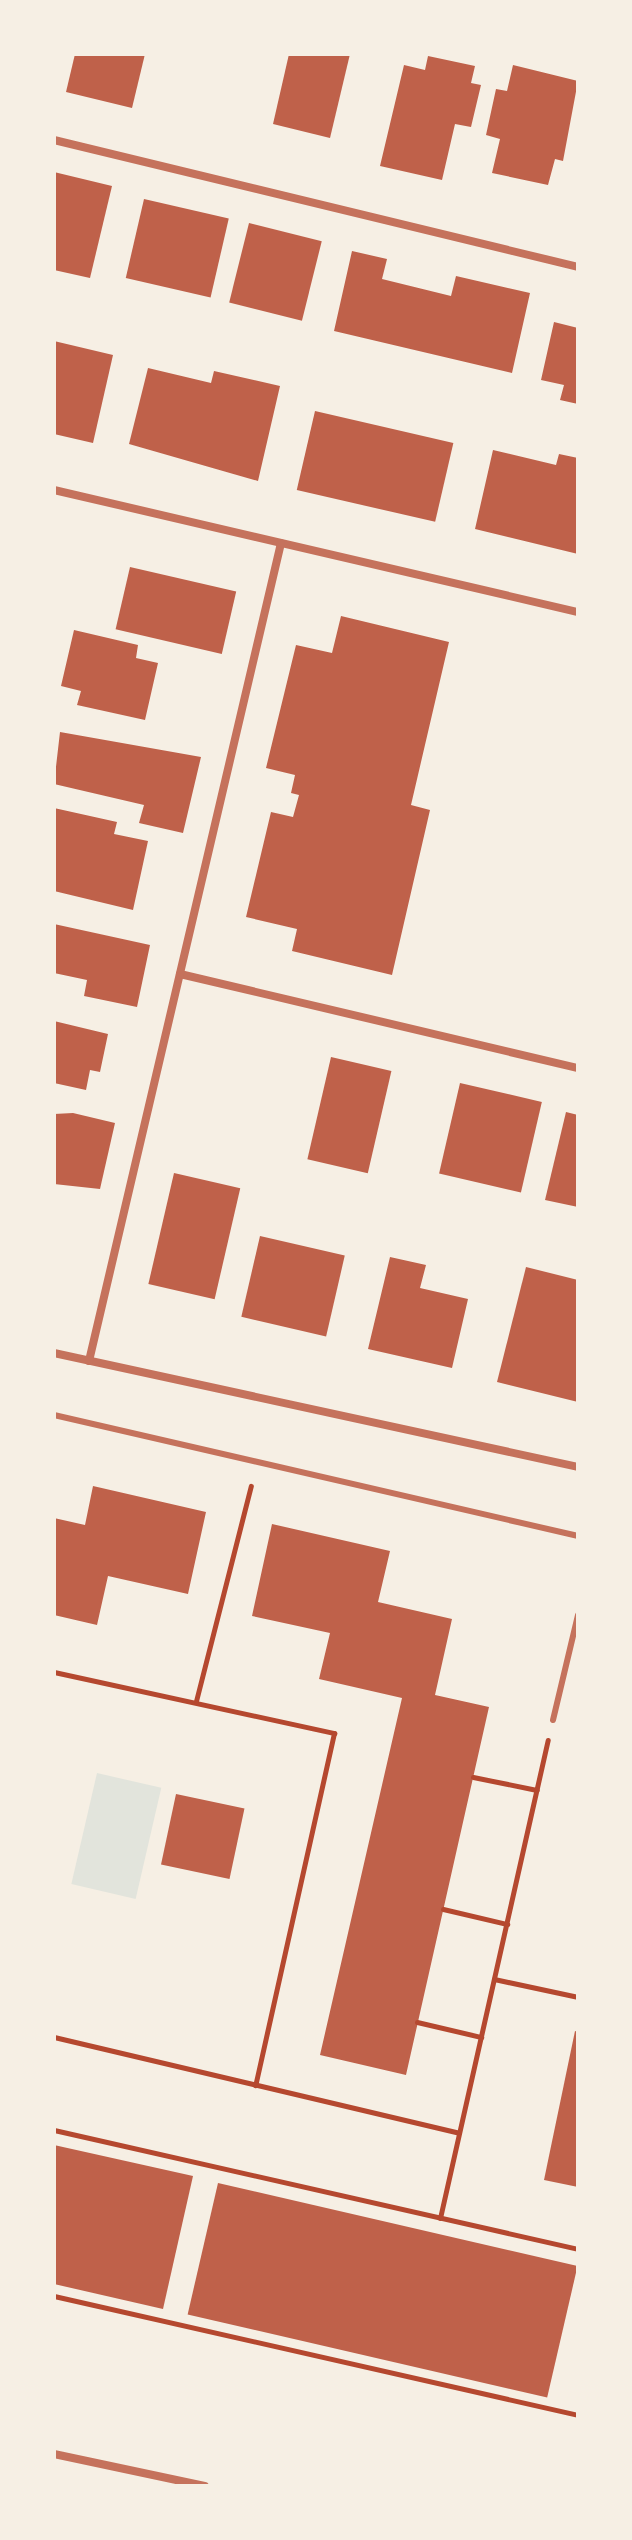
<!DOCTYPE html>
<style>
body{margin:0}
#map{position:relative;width:632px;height:2540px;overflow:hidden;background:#f6efe4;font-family:Rubik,sans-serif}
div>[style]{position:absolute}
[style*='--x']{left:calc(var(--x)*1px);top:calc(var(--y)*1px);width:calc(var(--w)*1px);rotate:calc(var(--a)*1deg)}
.green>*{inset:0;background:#e2e4dc;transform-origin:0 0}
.building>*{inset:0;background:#bf614a;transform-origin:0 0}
.path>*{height:5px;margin:-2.5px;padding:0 2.5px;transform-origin:2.5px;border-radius:2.5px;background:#b5482f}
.service>*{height:6px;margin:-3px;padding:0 3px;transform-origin:3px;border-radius:3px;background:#c5725c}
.minor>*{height:8px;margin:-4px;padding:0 4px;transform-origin:4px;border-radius:4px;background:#c5725c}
span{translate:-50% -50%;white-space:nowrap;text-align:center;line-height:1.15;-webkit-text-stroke:6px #f6efe4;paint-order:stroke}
.frame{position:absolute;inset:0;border:56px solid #f6efe4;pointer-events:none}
</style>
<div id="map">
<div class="green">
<div style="left:97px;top:1773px;width:66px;height:114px;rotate:13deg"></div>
</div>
<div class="building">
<div style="clip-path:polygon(75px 54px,145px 54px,132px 108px,66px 92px)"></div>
<div style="clip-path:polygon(289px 54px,350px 54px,330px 138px,273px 124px)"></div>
<div style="clip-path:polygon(428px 56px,475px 66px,471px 83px,481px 85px,471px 127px,455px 124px,442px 180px,380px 166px,404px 65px,425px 70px)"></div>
<div style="clip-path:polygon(513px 65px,578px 81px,563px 161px,555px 159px,548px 185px,492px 173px,500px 139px,486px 135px,496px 89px,507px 91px)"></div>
<div style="clip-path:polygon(54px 172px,112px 186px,90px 278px,54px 270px)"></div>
<div style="left:144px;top:199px;width:87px;height:81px;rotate:13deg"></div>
<div style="left:249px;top:223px;width:75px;height:82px;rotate:14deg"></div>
<div style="clip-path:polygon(352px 251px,387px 259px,382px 279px,451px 296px,456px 276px,530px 293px,512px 373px,334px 331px)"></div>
<div style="clip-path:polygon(554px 322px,578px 328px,578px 404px,560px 400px,564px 385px,541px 380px)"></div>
<div style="clip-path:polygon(54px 341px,113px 355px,93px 443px,54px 434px)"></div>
<div style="clip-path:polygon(148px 368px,211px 383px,214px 371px,280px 386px,258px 481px,129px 444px)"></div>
<div style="left:315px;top:411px;width:142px;height:81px;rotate:13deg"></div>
<div style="clip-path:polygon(493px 450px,556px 465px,559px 454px,578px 458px,578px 554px,475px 529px)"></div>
<div style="left:130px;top:567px;width:109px;height:64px;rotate:13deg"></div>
<div style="clip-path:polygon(341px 616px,449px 642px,411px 805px,430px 810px,392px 975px,292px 951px,297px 929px,246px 917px,271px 812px,293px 817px,299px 795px,291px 793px,295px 775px,266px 768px,296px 645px,332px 653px)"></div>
<div style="clip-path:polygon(74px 630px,138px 645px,136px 658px,158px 663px,145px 720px,77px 705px,81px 691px,61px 686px)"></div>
<div style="clip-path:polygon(60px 732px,201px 757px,183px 833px,139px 823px,144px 805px,54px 784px)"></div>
<div style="clip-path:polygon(54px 808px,117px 822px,114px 834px,148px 841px,133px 910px,54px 891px)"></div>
<div style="clip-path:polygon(54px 924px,150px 945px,137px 1007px,84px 996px,87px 980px,54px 973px)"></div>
<div style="clip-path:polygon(54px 1021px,108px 1034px,100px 1072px,90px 1070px,86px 1090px,54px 1083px)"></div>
<div style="left:331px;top:1057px;width:62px;height:105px;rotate:13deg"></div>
<div style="left:460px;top:1083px;width:84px;height:93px;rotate:13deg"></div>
<div style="clip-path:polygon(566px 1112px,578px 1115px,578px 1207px,545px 1200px)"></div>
<div style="clip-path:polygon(73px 1113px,115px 1123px,100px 1189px,54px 1184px,54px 1114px)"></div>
<div style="left:174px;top:1173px;width:68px;height:114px;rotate:13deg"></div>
<div style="left:260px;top:1236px;width:87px;height:83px;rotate:13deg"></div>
<div style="clip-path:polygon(390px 1257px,426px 1265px,420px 1288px,468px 1299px,452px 1368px,368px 1349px)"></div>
<div style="clip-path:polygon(526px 1267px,578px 1280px,578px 1402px,497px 1382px)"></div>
<div style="clip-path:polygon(93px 1486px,206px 1512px,188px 1594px,108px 1576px,97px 1625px,54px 1615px,54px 1518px,85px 1525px)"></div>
<div style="clip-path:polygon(272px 1524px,390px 1551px,378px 1602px,452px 1619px,435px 1695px,489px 1707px,406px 2075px,320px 2055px,402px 1698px,319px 1679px,330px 1633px,252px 1616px)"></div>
<div style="left:176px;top:1794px;width:70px;height:72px;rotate:12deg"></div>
<div style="clip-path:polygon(575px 2031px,578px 2032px,578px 2187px,544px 2180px)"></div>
<div style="clip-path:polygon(54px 2145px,193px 2176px,163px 2309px,54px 2284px)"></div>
<div style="left:218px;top:2183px;width:369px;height:135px;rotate:13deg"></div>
</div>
<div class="path">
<div style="--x:54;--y:1672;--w:287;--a:12.3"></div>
<div style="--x:334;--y:1733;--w:361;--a:102.6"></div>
<div style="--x:196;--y:1701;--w:222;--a:-75.7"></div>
<div style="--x:473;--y:1777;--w:65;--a:11.5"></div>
<div style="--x:443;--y:1909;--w:66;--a:13.2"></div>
<div style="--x:494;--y:1979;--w:86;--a:12.1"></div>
<div style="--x:417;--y:2022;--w:66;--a:13.2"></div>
<div style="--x:54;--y:2037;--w:416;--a:13.3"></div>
<div style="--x:54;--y:2130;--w:537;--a:12.79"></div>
<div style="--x:440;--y:2218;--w:490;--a:-77.3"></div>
<div style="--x:54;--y:2296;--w:537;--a:12.79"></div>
</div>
<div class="service">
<div style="--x:54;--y:1415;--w:538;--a:13"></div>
<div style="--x:553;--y:1720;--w:108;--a:-76.6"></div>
</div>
<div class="minor">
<div style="--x:54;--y:140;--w:539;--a:13.62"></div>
<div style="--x:54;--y:490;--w:538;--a:13.11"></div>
<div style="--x:180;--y:974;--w:409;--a:13.3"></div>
<div style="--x:54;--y:1353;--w:536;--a:12.27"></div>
<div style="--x:89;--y:1361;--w:840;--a:-76.79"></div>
<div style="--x:54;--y:2454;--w:154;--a:12"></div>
</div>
<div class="frame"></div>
</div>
